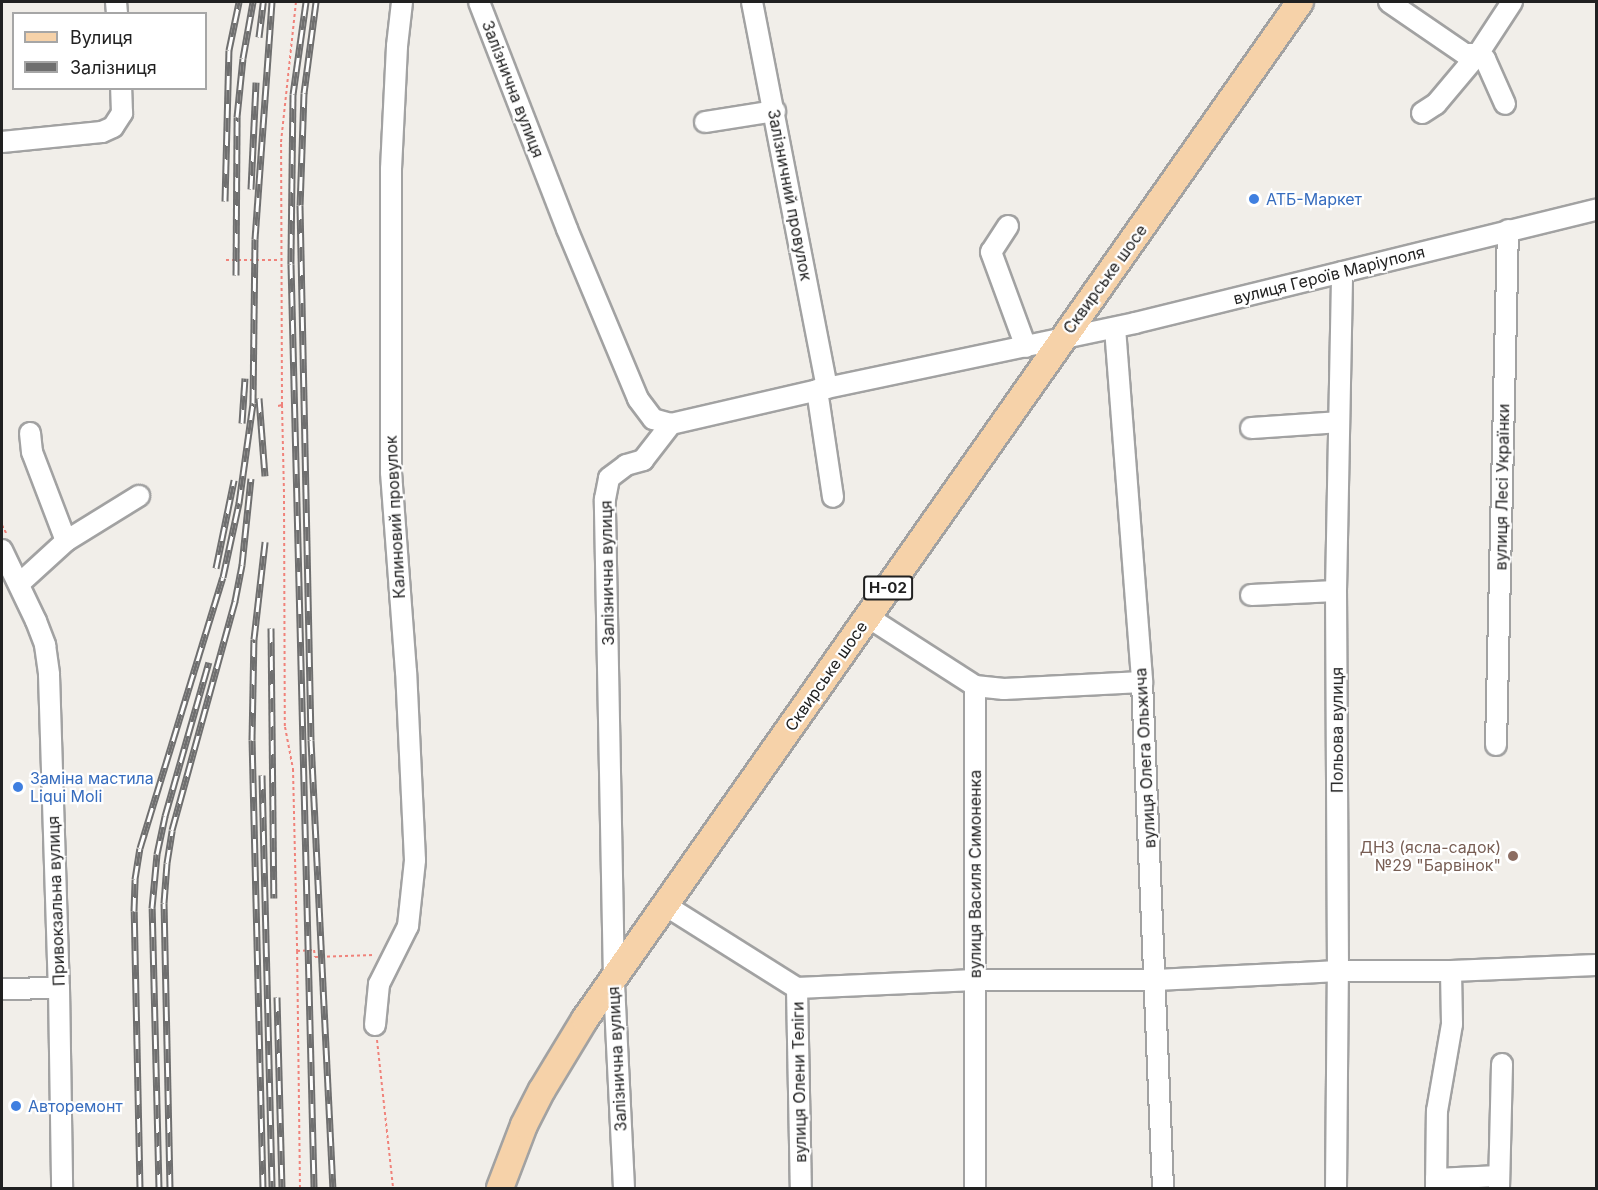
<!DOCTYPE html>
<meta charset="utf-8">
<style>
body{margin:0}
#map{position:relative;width:1598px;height:1190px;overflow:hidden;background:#f1eee9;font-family:Inter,sans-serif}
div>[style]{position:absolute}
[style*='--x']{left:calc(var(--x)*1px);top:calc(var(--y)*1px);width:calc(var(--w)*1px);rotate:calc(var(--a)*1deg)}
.path>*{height:2px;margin-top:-1px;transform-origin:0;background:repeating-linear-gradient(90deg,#f0827a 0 3px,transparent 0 6px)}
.roads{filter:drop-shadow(2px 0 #a2a2a2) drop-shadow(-2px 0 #a2a2a2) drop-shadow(0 2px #a2a2a2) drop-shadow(0 -2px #a2a2a2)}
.minor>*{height:20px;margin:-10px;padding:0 10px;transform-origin:10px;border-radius:10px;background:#fff}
.major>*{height:26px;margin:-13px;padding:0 13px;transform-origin:13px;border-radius:13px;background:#f6d2a9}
.rail>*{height:7px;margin-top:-3.5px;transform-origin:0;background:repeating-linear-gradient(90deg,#fff 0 14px,#6f6f6f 0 28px);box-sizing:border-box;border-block:2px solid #6f6f6f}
.dots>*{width:16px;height:16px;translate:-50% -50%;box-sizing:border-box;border:3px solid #fff;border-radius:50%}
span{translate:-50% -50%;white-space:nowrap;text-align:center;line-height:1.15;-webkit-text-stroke:4.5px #fff;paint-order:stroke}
.shield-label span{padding:2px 4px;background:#fff;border:2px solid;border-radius:4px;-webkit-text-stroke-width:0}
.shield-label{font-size:15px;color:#212121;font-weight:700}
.street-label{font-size:16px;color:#212121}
.shop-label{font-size:16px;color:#366cbe}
.left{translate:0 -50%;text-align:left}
.education-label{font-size:16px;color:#785e54}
.right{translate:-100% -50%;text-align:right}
.frame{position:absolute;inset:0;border:3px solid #212121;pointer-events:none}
.legend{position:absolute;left:12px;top:12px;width:195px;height:78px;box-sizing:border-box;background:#fff;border:2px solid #a6a6a6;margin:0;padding:8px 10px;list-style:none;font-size:18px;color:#212121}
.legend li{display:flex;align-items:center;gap:12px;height:30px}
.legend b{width:30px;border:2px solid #a6a6a6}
</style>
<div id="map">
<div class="path">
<div style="--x:226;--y:260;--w:54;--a:0"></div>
<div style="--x:282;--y:405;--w:263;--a:-90.2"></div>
<div style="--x:281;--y:142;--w:141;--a:-83.9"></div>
<div style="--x:278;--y:406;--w:4;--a:-14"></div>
<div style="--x:282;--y:405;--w:90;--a:88.7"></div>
<div style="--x:284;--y:495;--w:232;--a:89.8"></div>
<div style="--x:285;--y:727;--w:43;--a:79.2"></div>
<div style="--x:293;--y:769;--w:182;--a:88.7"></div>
<div style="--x:2;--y:525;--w:9;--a:63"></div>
<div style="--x:377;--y:1040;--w:149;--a:83.8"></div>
<div style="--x:300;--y:1188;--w:237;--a:-90.7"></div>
<div style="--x:297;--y:951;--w:17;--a:-3"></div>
<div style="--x:314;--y:950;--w:7;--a:82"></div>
<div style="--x:315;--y:957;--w:59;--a:-1.9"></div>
</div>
<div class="roads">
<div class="minor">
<div style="--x:116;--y:2;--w:12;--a:85"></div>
<div style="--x:479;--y:2;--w:243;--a:68.8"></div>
<div style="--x:567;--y:229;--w:184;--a:67.3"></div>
<div style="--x:638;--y:399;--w:25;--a:53"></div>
<div style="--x:653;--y:419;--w:19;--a:16"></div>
<div style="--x:671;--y:424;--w:160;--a:-13"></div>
<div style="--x:827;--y:388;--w:315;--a:-11.9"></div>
<div style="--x:1135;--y:323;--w:475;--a:-13.8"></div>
<div style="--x:752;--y:2;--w:393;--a:79"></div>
<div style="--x:1389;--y:2;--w:92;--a:34.4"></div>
<div style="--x:1465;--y:54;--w:13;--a:0"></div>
<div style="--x:1478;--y:54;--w:9;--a:36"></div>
<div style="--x:1485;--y:59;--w:49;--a:66"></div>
<div style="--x:1422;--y:113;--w:17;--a:-33"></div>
<div style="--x:1436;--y:104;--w:65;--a:-50"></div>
<div style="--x:1478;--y:54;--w:62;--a:-56.8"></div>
<div style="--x:705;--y:122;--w:71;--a:-8.9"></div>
<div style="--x:2;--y:142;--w:100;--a:-5.7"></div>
<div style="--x:102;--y:132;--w:12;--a:-24"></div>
<div style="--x:113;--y:127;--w:17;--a:-57"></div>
<div style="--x:122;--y:113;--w:25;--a:-92"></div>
<div style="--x:1008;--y:226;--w:31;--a:123"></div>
<div style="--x:991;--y:252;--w:101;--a:69.8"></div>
<div style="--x:1115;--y:328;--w:355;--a:85.6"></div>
<div style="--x:1142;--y:682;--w:506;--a:87.62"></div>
<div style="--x:817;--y:390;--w:108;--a:81.5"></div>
<div style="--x:1251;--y:428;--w:87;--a:-3.9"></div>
<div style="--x:30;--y:433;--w:19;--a:84"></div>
<div style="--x:32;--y:452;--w:95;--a:69.1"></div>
<div style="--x:2;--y:550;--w:79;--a:64.4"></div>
<div style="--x:36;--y:621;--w:26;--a:69"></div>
<div style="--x:45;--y:645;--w:30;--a:82"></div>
<div style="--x:49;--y:675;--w:313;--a:88.2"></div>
<div style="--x:59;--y:988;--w:200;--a:89.1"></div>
<div style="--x:19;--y:584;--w:64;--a:-42.5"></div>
<div style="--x:66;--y:541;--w:86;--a:-31.7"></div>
<div style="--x:1251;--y:595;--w:85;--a:-2.7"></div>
<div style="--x:868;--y:617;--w:127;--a:32.8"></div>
<div style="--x:975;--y:686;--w:502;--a:90"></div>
<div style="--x:975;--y:686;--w:29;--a:6"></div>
<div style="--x:1004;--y:689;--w:138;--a:-2.9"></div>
<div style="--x:1496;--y:745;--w:515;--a:-88.67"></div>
<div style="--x:665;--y:905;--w:156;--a:32.2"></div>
<div style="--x:797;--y:988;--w:200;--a:88.9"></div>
<div style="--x:797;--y:988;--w:178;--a:-2.6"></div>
<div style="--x:975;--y:980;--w:181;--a:0"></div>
<div style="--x:1156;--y:980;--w:182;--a:-2.8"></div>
<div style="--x:1338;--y:971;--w:113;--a:0"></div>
<div style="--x:1451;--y:971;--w:145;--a:-2.4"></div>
<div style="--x:2;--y:989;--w:57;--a:-1"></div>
<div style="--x:375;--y:1025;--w:41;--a:-84.4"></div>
<div style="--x:379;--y:984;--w:65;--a:-63.4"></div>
<div style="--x:408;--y:926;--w:66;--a:-83.9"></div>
<div style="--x:415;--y:860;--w:188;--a:-92.7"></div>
<div style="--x:406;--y:672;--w:201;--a:-94.3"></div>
<div style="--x:391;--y:472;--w:303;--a:-90"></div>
<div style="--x:391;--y:169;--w:123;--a:-87.2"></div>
<div style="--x:397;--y:46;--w:44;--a:-83.5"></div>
<div style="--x:1436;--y:1179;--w:63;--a:-2.7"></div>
<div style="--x:624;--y:1188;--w:208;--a:-92.8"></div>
<div style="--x:614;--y:980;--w:481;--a:-91.1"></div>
<div style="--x:605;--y:499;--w:21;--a:-79"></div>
<div style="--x:609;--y:478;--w:21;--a:-37"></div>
<div style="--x:626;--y:465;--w:18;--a:-16"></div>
<div style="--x:643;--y:460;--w:46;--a:-52.1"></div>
<div style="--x:1336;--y:1188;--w:217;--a:-89.5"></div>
<div style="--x:1338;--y:971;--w:380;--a:-90.3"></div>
<div style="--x:1336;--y:591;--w:319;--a:-88.9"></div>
<div style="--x:1436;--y:1188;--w:77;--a:-89.3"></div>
<div style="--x:1437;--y:1111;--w:88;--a:-80.2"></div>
<div style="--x:1452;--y:1024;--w:53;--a:-91.1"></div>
<div style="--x:1499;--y:1188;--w:124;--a:-88.6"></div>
</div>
<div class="major">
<div style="--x:500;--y:1188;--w:67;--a:-69.1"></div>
<div style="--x:524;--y:1125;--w:39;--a:-63"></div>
<div style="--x:542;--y:1090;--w:83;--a:-58.8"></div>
<div style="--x:585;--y:1019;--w:1243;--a:-54.89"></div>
</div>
</div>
<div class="rail">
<div style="--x:306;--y:2;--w:93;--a:98"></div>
<div style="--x:293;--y:94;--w:170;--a:90.7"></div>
<div style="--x:291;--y:264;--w:924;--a:88.57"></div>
<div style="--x:316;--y:2;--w:92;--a:97.5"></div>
<div style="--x:304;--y:93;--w:112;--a:92"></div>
<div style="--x:300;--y:205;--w:535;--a:88.82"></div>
<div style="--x:311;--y:740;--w:449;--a:87.2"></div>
<div style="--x:259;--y:37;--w:35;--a:-83"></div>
<div style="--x:251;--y:189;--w:107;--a:-87.3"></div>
<div style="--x:225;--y:201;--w:151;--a:-88.5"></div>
<div style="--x:229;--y:50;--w:49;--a:-78.2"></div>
<div style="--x:236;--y:275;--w:158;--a:-89.6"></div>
<div style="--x:237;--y:117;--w:59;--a:-84.2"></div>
<div style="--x:243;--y:58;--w:57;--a:-79.9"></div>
<div style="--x:259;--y:398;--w:78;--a:85.6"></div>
<div style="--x:242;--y:423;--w:45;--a:-86.2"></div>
<div style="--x:216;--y:568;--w:90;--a:-78.4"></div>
<div style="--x:271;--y:628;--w:270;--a:89.4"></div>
<div style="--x:262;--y:775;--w:413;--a:88.6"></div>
<div style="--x:277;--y:997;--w:191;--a:88.5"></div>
<div style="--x:140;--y:1188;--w:277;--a:-91.2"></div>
<div style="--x:134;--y:911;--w:32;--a:-88"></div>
<div style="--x:135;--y:879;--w:31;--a:-81"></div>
<div style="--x:140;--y:848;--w:283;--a:-73"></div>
<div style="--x:223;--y:577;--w:76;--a:-77.8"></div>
<div style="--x:239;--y:503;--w:101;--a:-82"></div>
<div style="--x:253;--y:403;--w:164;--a:-89.3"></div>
<div style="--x:255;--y:239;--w:238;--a:-85.9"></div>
<div style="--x:159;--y:1188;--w:280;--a:-91.4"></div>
<div style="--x:152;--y:908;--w:54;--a:-84.7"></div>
<div style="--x:157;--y:854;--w:39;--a:-78"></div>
<div style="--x:165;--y:816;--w:160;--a:-74.1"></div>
<div style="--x:170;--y:1188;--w:285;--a:-91.2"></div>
<div style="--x:164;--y:903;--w:40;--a:-85.7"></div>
<div style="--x:167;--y:863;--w:33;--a:-81"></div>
<div style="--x:172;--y:830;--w:238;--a:-74.6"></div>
<div style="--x:235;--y:601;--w:37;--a:-79"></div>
<div style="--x:242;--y:565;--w:87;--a:-84.1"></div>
<div style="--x:263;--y:1188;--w:448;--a:-91.4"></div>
<div style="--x:252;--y:740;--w:101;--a:-88.9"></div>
<div style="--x:254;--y:639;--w:98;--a:-83.5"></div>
</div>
<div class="dots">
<div style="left:1254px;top:199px;background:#3f7fe0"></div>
<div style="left:18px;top:787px;background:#3f7fe0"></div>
<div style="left:1513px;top:856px;background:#8d6e63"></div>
<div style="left:16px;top:1106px;background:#3f7fe0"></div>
</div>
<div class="shield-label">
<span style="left:888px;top:588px">Н-02</span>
</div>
<div class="street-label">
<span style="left:513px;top:89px;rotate:69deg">Залізнична вулиця</span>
<span style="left:790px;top:195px;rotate:79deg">Залізничний провулок</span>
<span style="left:1329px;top:275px;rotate:-14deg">вулиця Героїв Маріуполя</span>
<span style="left:1105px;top:279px;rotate:-54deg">Сквирське шосе</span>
<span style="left:1502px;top:487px;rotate:-89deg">вулиця Лесі Українки</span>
<span style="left:395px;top:517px;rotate:-93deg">Калиновий провулок</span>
<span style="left:607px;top:573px;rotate:-91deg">Залізнична вулиця</span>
<span style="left:826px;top:676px;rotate:-55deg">Сквирське шосе</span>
<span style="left:1337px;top:730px;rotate:-90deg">Польова вулиця</span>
<span style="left:1145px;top:758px;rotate:-93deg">вулиця Олега Ольжича</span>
<span style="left:975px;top:874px;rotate:-90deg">вулиця Василя Симоненка</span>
<span style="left:56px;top:901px;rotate:-92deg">Привокзальна вулиця</span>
<span style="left:617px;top:1059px;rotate:-93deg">Залізнична вулиця</span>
<span style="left:799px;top:1082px;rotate:-91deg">вулиця Олени Теліги</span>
</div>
<div class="shop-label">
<span class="left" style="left:1266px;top:199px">АТБ-Маркет</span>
<span class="left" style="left:30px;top:787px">Заміна мастила<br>Liqui Moli</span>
<span class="left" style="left:28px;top:1106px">Авторемонт</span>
</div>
<div class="education-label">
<span class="right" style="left:1501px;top:856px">ДНЗ (ясла-садок)<br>№29 "Барвінок"</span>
</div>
<div class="frame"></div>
<ul class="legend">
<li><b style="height:8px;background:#f6d2a9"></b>Вулиця</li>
<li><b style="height:8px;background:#6f6f6f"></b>Залізниця</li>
</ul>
</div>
